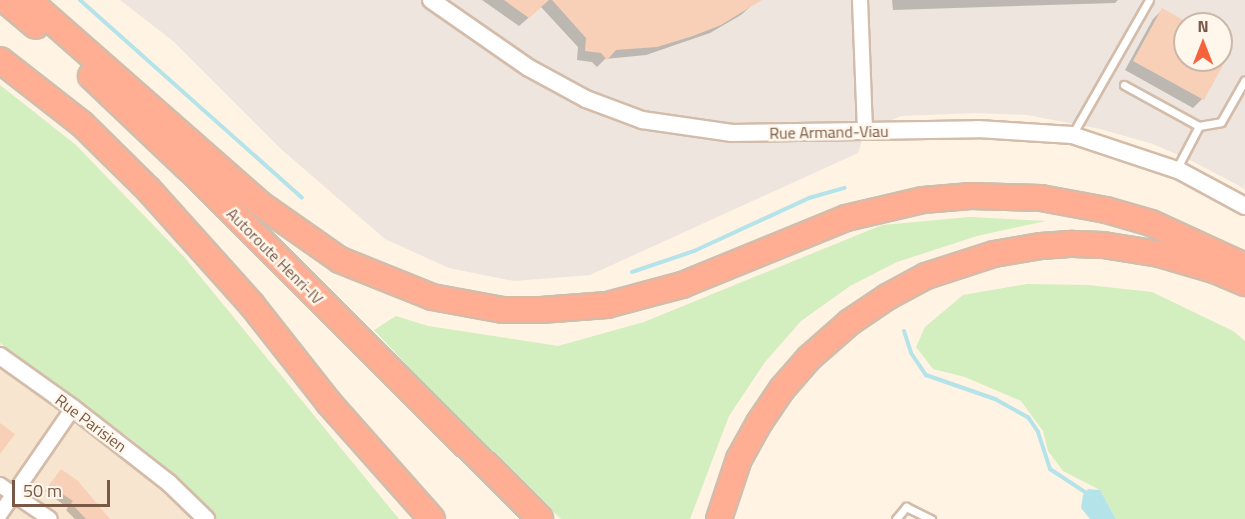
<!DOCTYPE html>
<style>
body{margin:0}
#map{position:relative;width:1245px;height:519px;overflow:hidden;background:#fff3e3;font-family:"Titillium Web",sans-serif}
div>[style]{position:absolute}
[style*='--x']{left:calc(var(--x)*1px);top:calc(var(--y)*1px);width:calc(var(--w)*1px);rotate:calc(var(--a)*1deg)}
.residential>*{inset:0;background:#f7e5d0}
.industrial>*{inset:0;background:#ede5de}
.green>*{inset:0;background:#d3eebf}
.water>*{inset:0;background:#b5e3ea}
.shadow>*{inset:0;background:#0003}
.stream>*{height:4px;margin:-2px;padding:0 2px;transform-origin:2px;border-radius:2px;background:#b5e3ea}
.building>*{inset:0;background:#f7d0b7}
.roads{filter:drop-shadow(2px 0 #d3bcaa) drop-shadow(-2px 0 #d3bcaa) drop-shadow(0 2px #d3bcaa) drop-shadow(0 -2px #d3bcaa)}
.service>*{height:7px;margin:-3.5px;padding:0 3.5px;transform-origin:3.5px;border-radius:3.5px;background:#fff}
.minor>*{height:14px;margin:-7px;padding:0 7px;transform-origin:7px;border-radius:7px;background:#fff}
.tertiary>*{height:16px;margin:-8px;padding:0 8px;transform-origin:8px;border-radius:8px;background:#fff}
.motorway>*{height:24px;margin:-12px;padding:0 12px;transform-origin:12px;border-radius:12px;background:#ffae93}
span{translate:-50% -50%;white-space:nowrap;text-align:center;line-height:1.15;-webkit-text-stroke:5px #fff7eb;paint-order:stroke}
.street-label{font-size:16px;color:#795846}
.north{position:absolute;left:1173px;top:12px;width:60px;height:60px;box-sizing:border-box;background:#fff7eb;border:2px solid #c9b7a9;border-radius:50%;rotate:0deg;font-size:16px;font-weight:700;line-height:24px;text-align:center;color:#795846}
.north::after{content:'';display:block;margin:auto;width:21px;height:27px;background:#f5623b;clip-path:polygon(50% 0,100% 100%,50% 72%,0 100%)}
.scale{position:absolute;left:12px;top:480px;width:98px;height:27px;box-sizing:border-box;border:3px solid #795846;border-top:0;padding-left:8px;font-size:18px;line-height:21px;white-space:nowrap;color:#795846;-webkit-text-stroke:4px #fff7eb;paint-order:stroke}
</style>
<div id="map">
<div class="residential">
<div style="clip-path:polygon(0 344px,135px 442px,216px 519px,0 519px)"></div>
</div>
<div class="industrial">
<div style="clip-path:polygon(evenodd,120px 0,1245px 0,1245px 189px,1194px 162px,1153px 144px,1100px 129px,1027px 115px,976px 113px,901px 116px,865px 131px,858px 153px,590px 275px,514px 281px,449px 268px,385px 239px,281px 149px,173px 41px,120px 0,1185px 24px,1221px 24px,1221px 60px,1185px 60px,1185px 24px)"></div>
</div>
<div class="green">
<div style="clip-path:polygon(0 85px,76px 145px,185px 258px,399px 519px,216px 519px,135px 442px,0 343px)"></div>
<div style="clip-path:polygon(970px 217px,1046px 221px,977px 236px,897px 262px,850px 286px,801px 321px,765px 362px,729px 416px,690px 519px,561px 519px,462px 424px,374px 330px,396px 316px,428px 326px,558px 346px,644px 322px,882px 225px)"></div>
<div style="clip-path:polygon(1027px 284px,1088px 285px,1152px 292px,1233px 331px,1245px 341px,1245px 519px,1116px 519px,1100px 490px,1063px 471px,1048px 451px,1043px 431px,1021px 401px,965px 377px,933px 369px,916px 347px,925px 327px,963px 295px)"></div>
</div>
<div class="water">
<div style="clip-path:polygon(1088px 489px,1100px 490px,1116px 519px,1090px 519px,1081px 508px,1083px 495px)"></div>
</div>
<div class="shadow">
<div style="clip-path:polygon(482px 0,758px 0,741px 15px,710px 33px,646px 55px,605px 59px,597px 67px,592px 62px,577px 60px,578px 47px,541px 7px,519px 26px)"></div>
<div style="clip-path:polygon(892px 0,1118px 0,1115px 3px,893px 10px)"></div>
<div style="clip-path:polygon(1162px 10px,1188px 24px,1185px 24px,1185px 60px,1221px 60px,1221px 42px,1231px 47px,1202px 99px,1193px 108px,1125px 70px,1153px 19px)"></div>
<div style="clip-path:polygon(61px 471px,110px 519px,75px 519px,66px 510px,68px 508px,45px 491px)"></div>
</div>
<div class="stream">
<div style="--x:80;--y:0;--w:297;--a:41.7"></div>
<div style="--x:632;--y:272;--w:65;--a:-18.7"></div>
<div style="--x:694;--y:251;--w:127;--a:-24.7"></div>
<div style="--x:809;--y:198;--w:37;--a:-16"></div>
<div style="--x:904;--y:331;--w:23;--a:72"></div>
<div style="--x:911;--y:353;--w:27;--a:56"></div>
<div style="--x:926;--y:375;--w:73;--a:19.2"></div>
<div style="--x:995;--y:399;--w:38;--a:29"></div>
<div style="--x:1028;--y:417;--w:18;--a:56"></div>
<div style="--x:1038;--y:432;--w:39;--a:72"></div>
<div style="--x:1050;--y:469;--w:42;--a:33.3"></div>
</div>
<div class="building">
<div style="clip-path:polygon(504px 0,549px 0,529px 18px)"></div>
<div style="clip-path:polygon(552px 0,762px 0,721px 25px,693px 36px,657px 47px,616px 50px,607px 60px,601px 53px,585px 51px,586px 38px)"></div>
<div style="clip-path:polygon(1162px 8px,1185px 21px,1185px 60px,1221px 60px,1221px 40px,1233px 47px,1204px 100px,1133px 61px)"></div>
<div style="clip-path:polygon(0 423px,15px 434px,0 454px)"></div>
<div style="clip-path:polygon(61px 469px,78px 481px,110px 519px,86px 519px,71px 503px,73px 501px,49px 485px)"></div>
</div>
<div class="roads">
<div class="service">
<div style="--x:1124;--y:85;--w:85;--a:28.7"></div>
<div style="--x:1199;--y:126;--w:50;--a:117.6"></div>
<div style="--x:1199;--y:126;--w:22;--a:-10"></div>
<div style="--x:1221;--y:122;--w:48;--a:-60.3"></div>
<div style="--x:1072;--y:135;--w:155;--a:-60.3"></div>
<div style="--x:896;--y:519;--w:16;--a:-50"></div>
<div style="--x:906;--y:507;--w:28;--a:26"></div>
</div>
<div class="minor">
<div style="--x:860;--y:0;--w:131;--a:87.8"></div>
<div style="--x:0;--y:485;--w:60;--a:34.2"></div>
<div style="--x:0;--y:514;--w:129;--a:-55.4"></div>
</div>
<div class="tertiary">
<div style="--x:431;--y:0;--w:119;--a:34.8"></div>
<div style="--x:529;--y:68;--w:65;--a:28.5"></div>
<div style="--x:586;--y:99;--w:60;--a:20.6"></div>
<div style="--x:642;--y:120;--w:91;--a:8.2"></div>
<div style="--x:732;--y:133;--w:246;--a:-0.9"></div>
<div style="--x:978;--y:129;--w:94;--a:3.7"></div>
<div style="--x:1072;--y:135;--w:114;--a:18.4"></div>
<div style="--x:1180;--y:171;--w:74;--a:28.3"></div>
<div style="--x:0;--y:356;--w:90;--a:35.5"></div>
<div style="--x:73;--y:408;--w:122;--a:38"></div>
<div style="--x:169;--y:483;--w:52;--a:44.2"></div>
</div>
<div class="motorway">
<div style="--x:5;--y:0;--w:40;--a:40"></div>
<div style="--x:28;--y:0;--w:309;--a:41.3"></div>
<div style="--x:260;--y:204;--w:98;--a:35"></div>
<div style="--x:340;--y:260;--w:99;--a:21.9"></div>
<div style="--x:432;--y:297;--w:72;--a:10.4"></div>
<div style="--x:503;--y:310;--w:38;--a:0"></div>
<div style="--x:541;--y:310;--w:66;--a:-4.3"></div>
<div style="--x:607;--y:305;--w:78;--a:-14.9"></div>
<div style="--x:682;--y:285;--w:177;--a:-22.2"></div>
<div style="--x:846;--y:218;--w:79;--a:-13.2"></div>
<div style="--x:923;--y:200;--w:48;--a:-4.8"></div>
<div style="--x:971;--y:196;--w:70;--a:1.6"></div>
<div style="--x:1041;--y:198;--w:66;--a:10.5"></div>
<div style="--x:1106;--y:210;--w:47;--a:16.1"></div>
<div style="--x:1151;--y:223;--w:103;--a:24.6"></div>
<div style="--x:0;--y:60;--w:104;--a:38"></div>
<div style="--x:82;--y:124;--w:93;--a:44.6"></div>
<div style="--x:148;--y:189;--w:156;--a:48.1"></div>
<div style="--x:252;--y:305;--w:125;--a:51.8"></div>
<div style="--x:329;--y:403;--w:155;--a:48.4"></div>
<div style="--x:91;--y:76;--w:134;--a:43.5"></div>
<div style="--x:188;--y:168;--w:497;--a:44.9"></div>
<div style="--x:719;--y:519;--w:63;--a:-71.6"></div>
<div style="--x:739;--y:459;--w:41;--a:-60.9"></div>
<div style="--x:759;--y:423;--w:41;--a:-55.9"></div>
<div style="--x:782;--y:389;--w:41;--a:-48.9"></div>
<div style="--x:809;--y:358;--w:55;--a:-41.3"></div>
<div style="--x:850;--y:322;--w:45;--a:-34"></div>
<div style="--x:887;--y:297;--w:44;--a:-28.3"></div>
<div style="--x:926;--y:276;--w:71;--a:-17.9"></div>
<div style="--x:994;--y:254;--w:48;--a:-9.7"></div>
<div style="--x:1041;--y:246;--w:32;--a:-4"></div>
<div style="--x:1073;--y:244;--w:30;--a:2"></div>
<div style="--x:1103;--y:245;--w:57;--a:9.1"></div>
<div style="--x:1159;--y:254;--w:57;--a:16.2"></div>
<div style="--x:1214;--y:270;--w:34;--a:23"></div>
</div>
</div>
<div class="street-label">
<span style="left:829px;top:132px;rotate:-1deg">Rue Armand-Viau</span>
<span style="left:275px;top:256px;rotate:45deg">Autoroute Henri-IV</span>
<span style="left:91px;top:423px;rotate:37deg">Rue Parisien</span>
</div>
<div class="north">N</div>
<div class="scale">50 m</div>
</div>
